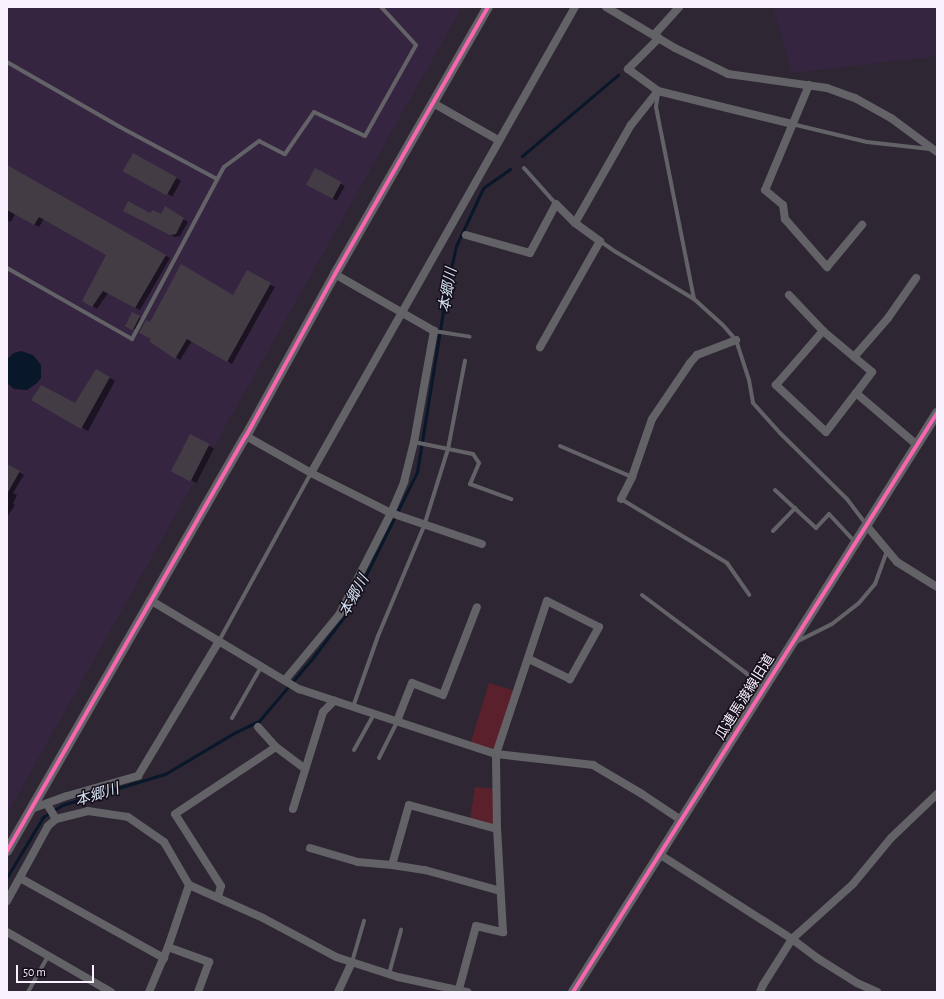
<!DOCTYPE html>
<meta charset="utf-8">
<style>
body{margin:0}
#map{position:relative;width:944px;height:999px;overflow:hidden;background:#2e2633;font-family:"Alegreya Sans","Noto Sans JP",sans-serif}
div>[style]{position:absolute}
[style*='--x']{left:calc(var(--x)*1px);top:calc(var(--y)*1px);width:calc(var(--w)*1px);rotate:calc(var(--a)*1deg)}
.built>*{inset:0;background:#362541}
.green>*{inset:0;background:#5a212c;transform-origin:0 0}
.water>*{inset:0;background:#081729}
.shadow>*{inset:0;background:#0007;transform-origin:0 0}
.stream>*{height:3px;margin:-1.5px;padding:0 1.5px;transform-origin:1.5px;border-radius:1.5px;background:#081729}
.building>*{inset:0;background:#443c45;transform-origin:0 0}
.service>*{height:4px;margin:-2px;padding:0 2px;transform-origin:2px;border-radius:2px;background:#626267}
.minor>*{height:8px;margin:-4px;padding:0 4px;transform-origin:4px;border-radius:4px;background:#626267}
.tertiary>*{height:10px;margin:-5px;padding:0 5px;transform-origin:5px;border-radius:5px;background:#626267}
.cycleway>*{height:4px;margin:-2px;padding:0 2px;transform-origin:2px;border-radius:2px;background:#f766af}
span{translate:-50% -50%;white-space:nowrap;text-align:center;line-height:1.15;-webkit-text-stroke:3px #140d18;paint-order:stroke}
.street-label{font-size:14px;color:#f9f1fe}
.water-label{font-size:15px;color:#d1e0f1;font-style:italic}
.frame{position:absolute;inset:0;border:8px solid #f9f1fe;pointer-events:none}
.scale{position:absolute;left:16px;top:965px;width:78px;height:18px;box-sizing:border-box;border:2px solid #f9f1fe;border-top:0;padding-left:5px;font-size:12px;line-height:14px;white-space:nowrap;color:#f9f1fe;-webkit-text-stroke:3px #140d18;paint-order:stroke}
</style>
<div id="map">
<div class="built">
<div style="clip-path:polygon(7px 7px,462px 7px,7px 814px)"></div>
<div style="clip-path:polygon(773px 7px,937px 7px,937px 56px,792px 73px)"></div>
</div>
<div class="green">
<div style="left:489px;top:683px;width:27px;height:64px;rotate:17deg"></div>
<div style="clip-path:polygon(475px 787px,495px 789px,495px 825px,470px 819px)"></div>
</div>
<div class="water">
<div style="clip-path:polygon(21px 351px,33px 355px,41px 365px,41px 378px,37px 383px,27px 390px,14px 389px,7px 383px,7px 359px,14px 353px)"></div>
</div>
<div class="shadow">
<div style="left:133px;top:154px;width:55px;height:18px;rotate:29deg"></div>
<div style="clip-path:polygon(7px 166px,170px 258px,140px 310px,108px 293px,97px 309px,83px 300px,108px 255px,44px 219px,39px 227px,15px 214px,11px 222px,7px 220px)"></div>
<div style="left:316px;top:170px;width:33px;height:17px;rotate:29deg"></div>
<div style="clip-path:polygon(124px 210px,161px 216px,169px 210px,188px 222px,180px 236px,175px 237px)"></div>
<div style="clip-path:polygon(247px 272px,275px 287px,232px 364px,192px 341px,180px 360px,152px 339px,151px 323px,233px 297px)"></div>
<div style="left:132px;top:313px;width:12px;height:13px;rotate:31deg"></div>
<div style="clip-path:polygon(97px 370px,115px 381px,88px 431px,32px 400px,75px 404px)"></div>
<div style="left:190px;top:436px;width:27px;height:39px;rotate:27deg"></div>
<div style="clip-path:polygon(7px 465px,24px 475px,13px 493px,17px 495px,13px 504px,15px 505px,7px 517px)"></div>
</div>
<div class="stream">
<div style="--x:522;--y:156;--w:126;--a:-40.2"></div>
<div style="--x:7;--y:877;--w:70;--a:-59"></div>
<div style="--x:43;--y:817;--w:22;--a:-32"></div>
<div style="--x:62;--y:805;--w:108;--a:-16.8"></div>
<div style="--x:165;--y:774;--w:80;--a:-30.7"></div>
<div style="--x:234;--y:733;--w:28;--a:-26"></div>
<div style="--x:259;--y:721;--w:80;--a:-49.6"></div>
<div style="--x:311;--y:660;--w:59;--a:-52.5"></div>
<div style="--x:347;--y:613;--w:157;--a:-63.6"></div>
<div style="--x:417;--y:472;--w:188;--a:-80.8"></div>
<div style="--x:447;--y:286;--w:41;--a:-77.3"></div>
<div style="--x:456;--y:246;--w:64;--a:-65"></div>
<div style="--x:483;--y:188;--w:33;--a:-35"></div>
</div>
<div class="building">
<div style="left:133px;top:153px;width:50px;height:21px;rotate:29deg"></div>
<div style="clip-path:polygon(7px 165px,166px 255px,135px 308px,103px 291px,92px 307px,82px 301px,106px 255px,39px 217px,34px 225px,7px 210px)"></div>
<div style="left:315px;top:168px;width:30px;height:19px;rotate:28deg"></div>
<div style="clip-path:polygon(128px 201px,150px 213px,153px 210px,161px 214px,165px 206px,184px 218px,176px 234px,170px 235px,123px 211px)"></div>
<div style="clip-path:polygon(181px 264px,233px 295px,247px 270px,271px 283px,227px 362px,187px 339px,175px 359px,149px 341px,151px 339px,139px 333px,146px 320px,150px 322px)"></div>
<div style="left:132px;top:312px;width:9px;height:16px;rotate:27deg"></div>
<div style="clip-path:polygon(96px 369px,110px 377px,81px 429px,31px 400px,41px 385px,75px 403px)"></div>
<div style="left:190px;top:434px;width:22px;height:42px;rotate:27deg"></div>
<div style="clip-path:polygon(7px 464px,20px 471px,7px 494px)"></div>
</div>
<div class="service">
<div style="--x:7;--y:62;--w:130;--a:29.9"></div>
<div style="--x:120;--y:127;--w:110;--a:28.2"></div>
<div style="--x:658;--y:94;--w:13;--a:99"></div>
<div style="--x:656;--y:107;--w:196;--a:78.8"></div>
<div style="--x:792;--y:124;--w:77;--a:13.5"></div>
<div style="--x:867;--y:142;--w:63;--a:6.3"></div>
<div style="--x:524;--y:168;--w:48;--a:48.4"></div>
<div style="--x:600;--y:241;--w:19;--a:35"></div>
<div style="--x:616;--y:252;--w:91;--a:31.1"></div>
<div style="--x:694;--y:299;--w:38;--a:42"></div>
<div style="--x:722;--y:324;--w:21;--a:49"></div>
<div style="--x:736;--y:340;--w:42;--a:72"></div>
<div style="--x:749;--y:380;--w:23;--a:80"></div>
<div style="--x:753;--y:403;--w:40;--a:48"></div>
<div style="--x:780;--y:433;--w:94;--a:44.6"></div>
<div style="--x:847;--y:499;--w:31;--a:53"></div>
<div style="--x:7;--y:268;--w:144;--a:29.6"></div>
<div style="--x:132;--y:339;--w:195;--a:-61.9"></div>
<div style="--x:224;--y:167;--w:44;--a:-36.6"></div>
<div style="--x:259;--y:141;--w:29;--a:27"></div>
<div style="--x:285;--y:154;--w:51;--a:-55.4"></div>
<div style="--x:314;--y:112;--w:56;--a:25.2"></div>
<div style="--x:365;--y:136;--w:104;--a:-60.7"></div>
<div style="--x:416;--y:45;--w:52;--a:-132.6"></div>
<div style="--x:434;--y:331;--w:36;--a:9"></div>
<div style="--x:414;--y:442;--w:60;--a:11.5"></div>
<div style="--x:473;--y:454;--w:11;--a:56"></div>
<div style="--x:479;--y:463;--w:23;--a:113"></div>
<div style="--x:470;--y:484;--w:44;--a:20.1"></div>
<div style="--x:560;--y:446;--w:78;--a:23.3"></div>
<div style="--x:775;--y:490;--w:56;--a:42.8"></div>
<div style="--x:816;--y:528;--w:19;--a:-47"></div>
<div style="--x:829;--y:514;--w:38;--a:47"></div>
<div style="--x:621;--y:499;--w:124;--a:31.1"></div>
<div style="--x:727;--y:563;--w:39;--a:55"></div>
<div style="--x:773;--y:531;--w:32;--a:-46"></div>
<div style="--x:642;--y:595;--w:129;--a:36.8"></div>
<div style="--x:745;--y:672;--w:24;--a:45"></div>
<div style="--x:219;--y:641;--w:192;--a:-61.3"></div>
<div style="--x:796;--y:642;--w:40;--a:-26.6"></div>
<div style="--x:832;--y:624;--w:34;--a:-38"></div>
<div style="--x:859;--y:603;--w:25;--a:-50"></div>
<div style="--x:875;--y:584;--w:35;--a:-70"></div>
<div style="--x:353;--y:707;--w:75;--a:-70.6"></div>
<div style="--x:378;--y:636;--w:119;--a:-67.3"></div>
<div style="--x:424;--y:526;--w:81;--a:-72.7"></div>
<div style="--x:448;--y:449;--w:90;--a:-79.1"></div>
<div style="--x:232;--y:718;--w:59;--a:-60.4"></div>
<div style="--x:354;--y:750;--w:41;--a:-60.9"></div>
<div style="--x:379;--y:758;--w:40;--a:-63.4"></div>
<div style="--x:352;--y:962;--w:43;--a:-73.7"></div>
<div style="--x:389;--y:974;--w:46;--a:-74.7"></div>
<div style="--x:28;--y:992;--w:41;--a:-60.9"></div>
</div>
<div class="minor">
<div style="--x:606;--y:7;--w:80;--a:30.7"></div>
<div style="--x:675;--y:48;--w:59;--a:26.1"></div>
<div style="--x:728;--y:74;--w:100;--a:8"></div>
<div style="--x:827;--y:88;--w:30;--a:20"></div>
<div style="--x:855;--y:98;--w:41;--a:29.1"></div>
<div style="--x:891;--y:118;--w:57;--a:36.5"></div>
<div style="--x:654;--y:35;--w:38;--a:-48"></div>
<div style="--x:659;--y:38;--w:44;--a:135"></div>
<div style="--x:628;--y:69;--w:37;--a:36"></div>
<div style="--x:658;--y:91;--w:138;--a:13.8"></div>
<div style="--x:809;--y:85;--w:114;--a:112.7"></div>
<div style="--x:765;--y:190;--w:23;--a:40"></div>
<div style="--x:783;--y:205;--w:14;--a:82"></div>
<div style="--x:785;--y:219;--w:64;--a:48.8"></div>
<div style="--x:827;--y:267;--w:55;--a:-50.2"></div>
<div style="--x:433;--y:103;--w:75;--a:29.6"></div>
<div style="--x:575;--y:223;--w:113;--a:-60.3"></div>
<div style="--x:631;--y:125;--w:43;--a:-51.5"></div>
<div style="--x:466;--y:235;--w:66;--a:15.7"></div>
<div style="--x:530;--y:253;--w:55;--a:-62"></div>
<div style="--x:556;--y:204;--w:27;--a:45"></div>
<div style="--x:575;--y:223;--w:31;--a:36"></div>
<div style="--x:600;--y:241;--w:122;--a:119.5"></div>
<div style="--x:789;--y:295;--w:50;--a:46.6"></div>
<div style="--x:854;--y:357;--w:52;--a:-48.9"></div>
<div style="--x:888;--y:318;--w:49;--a:-55"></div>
<div style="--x:856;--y:393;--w:49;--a:127.6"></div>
<div style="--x:826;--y:432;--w:69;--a:-136.8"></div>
<div style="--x:776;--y:385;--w:72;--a:-49"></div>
<div style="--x:823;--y:331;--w:64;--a:39.9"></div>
<div style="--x:872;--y:372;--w:26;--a:127"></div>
<div style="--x:856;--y:393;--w:80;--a:40.4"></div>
<div style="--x:246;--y:436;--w:75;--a:29.6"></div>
<div style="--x:311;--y:473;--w:89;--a:26.6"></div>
<div style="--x:391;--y:513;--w:96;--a:18.8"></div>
<div style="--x:311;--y:473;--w:536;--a:-60.47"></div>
<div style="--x:621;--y:499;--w:25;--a:-63"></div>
<div style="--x:632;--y:477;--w:61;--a:-71"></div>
<div style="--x:652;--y:419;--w:68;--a:-55.8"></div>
<div style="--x:690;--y:363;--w:11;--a:-49"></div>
<div style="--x:697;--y:355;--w:42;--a:-21"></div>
<div style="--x:866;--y:525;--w:48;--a:50"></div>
<div style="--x:897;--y:562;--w:47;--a:32"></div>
<div style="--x:150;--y:600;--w:174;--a:30.9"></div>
<div style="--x:299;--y:689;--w:207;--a:18.3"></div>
<div style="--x:496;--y:754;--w:98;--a:6.5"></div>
<div style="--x:593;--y:765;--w:57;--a:30.6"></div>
<div style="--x:642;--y:794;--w:47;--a:33.7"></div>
<div style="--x:285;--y:680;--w:85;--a:-50.3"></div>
<div style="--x:339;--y:615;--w:114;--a:-63"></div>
<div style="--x:391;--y:513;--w:34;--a:-67"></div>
<div style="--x:404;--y:482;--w:41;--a:-76"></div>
<div style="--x:414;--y:442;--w:113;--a:-79.8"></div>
<div style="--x:434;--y:331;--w:114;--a:-150.1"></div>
<div style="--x:397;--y:721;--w:41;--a:-68.5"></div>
<div style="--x:412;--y:683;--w:33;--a:21"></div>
<div style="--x:443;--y:695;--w:94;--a:-68.9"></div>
<div style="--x:258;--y:727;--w:27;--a:48"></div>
<div style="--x:276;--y:747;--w:36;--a:37"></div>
<div style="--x:47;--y:804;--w:17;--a:59"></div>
<div style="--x:31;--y:809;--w:38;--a:-20"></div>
<div style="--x:67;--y:796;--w:74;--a:-15.7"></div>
<div style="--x:138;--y:776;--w:157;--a:-59"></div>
<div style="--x:293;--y:809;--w:102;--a:-72.8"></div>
<div style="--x:323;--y:712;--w:16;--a:-45"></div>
<div style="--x:310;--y:848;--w:50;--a:16.3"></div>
<div style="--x:358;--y:862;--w:34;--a:5"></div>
<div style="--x:392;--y:865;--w:33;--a:9"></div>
<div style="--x:425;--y:870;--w:78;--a:15.6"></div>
<div style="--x:659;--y:854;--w:158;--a:32.6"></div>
<div style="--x:792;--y:939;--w:31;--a:37"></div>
<div style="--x:817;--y:958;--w:47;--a:32"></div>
<div style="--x:857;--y:983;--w:22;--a:24"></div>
<div style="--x:392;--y:865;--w:62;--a:-74.2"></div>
<div style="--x:409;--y:805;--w:91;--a:15.3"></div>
<div style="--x:20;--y:878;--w:165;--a:29.1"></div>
<div style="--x:218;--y:897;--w:11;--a:-75"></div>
<div style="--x:221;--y:886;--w:85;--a:-122.6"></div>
<div style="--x:175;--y:814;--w:121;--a:-33.6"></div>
<div style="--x:7;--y:901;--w:85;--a:-61.3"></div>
<div style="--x:48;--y:826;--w:11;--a:-41"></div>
<div style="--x:56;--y:819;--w:33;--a:-14"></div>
<div style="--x:88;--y:811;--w:40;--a:8.5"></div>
<div style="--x:128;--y:817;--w:44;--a:34.8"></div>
<div style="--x:164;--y:842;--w:50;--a:59.8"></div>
<div style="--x:189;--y:885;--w:81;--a:24"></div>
<div style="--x:263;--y:918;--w:83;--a:28.1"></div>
<div style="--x:336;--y:957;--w:65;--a:17.9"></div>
<div style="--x:398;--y:977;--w:71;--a:12.3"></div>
<div style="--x:7;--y:932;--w:120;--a:30"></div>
<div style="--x:168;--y:947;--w:44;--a:20.1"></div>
<div style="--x:209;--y:962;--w:32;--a:110"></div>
<div style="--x:459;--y:989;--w:65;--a:-74.9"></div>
<div style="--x:476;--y:926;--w:28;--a:13"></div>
<div style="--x:503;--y:932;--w:103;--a:-93.3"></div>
<div style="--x:497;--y:829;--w:75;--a:-90.8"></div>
<div style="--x:496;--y:754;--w:161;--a:-71.6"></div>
<div style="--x:547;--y:601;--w:58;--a:26.6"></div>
<div style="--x:599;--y:627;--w:60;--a:119.1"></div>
<div style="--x:570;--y:679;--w:46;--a:-154"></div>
<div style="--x:149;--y:992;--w:49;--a:-67.1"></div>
<div style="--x:168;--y:947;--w:65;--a:-71.3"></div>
<div style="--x:338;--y:992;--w:33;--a:-65"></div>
<div style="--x:760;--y:992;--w:8;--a:-67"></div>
<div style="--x:763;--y:985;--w:54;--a:-57.8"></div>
<div style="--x:792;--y:939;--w:82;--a:-42"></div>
<div style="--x:853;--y:884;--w:60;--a:-50.4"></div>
<div style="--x:891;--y:838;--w:64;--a:-43.7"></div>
</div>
<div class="tertiary">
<div style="--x:7;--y:851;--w:479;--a:-60.1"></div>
<div style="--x:246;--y:436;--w:185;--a:-61.2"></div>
<div style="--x:335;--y:274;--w:308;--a:-60.2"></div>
<div style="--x:573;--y:992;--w:684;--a:-57.84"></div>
</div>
<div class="cycleway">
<div style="--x:7;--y:851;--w:479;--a:-60.1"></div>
<div style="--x:246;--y:436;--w:185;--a:-61.2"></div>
<div style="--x:335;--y:274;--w:308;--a:-60.2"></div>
<div style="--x:573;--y:992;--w:684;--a:-57.84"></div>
</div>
<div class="street-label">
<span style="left:745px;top:697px;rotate:-58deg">瓜連馬渡線旧道</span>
</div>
<div class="water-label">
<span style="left:448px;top:290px;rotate:-80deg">本郷川</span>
<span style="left:354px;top:596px;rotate:-61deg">本郷川</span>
<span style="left:97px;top:795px;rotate:-17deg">本郷川</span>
</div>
<div class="frame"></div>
<div class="scale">50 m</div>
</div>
